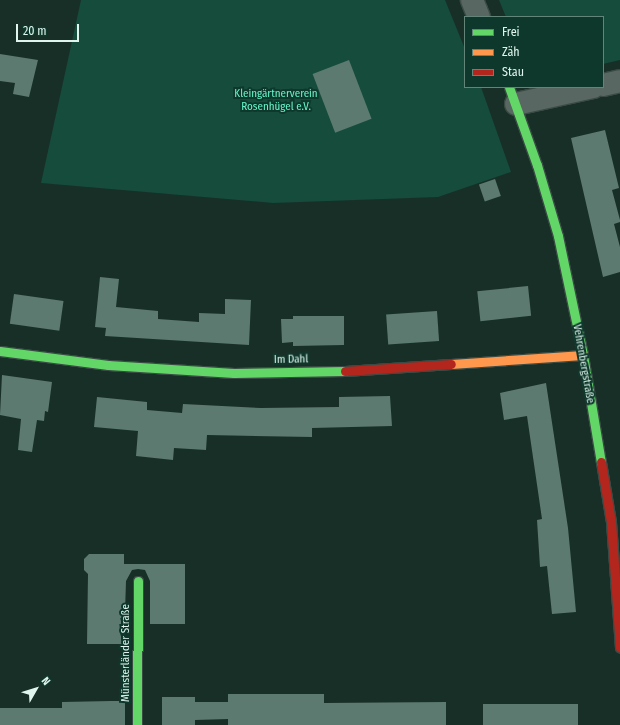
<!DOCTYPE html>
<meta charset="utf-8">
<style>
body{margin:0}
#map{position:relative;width:620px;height:725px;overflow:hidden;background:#182f28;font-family:"Fira Sans Condensed",sans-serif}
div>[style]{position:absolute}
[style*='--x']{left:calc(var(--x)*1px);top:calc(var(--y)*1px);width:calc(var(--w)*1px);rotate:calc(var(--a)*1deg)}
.green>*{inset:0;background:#154c3c}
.building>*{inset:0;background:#5c7a70;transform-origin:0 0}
.roads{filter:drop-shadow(1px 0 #3a4b45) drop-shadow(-1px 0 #3a4b45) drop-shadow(0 1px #3a4b45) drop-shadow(0 -1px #3a4b45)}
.street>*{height:22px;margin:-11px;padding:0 11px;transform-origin:11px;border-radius:11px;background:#596762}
.fast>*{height:9px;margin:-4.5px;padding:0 4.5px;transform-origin:4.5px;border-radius:4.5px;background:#63d668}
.slow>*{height:9px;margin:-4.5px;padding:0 4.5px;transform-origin:4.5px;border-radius:4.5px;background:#ff974d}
.jam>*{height:9px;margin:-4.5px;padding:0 4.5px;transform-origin:4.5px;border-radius:4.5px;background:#b3261e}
span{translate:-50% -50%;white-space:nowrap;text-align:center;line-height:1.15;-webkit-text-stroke:4px #0f382c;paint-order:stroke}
.park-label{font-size:11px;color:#68f6cb}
.street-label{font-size:11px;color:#e0f5ed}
.legend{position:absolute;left:464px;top:16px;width:140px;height:72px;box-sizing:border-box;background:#0f382c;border:1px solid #638479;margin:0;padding:5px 7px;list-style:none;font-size:12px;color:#e0f5ed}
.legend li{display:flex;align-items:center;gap:8px;height:20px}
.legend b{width:20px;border:1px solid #638479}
.north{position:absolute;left:16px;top:669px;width:40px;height:40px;-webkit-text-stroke:3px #0f382c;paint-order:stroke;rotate:51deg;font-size:11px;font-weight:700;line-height:16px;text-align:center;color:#e0f5ed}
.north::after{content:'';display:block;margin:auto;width:14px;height:18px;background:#e0f5ed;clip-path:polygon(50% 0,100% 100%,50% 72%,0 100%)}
.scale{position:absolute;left:16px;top:24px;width:63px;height:18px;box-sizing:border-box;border:2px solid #e0f5ed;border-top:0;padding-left:5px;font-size:12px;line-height:14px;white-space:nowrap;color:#e0f5ed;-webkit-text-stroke:3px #0f382c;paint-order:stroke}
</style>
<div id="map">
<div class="green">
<div style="clip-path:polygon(81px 0,445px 0,465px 49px,465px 87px,481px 87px,511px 172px,438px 197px,273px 203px,41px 183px)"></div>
<div style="clip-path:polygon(499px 0,620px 0,620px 60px,603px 64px,603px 17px,506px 17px)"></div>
</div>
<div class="building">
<div style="clip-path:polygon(0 54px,38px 60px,29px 97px,13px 94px,15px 83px,0 81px)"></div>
<div style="left:349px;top:60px;width:63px;height:39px;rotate:69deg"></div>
<div style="clip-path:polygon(605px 130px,619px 188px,612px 190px,620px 220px,620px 222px,614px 224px,620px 247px,620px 272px,603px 277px,571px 138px)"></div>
<div style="left:495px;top:179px;width:18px;height:17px;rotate:71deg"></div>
<div style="clip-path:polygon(100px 277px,119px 279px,116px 307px,158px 311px,158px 319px,199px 322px,199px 313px,225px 314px,225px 299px,251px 300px,249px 345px,105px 336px,106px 328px,95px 327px)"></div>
<div style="left:528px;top:286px;width:30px;height:51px;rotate:84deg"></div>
<div style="left:14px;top:294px;width:50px;height:30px;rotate:8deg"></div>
<div style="left:437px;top:311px;width:30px;height:51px;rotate:86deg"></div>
<div style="clip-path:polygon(293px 316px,344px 316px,344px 345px,293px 346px,293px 342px,282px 343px,281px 319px,293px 319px)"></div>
<div style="clip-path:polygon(2px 375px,52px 382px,48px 412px,45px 411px,44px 421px,37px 420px,32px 452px,18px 450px,21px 419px,0 415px)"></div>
<div style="clip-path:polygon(546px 383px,568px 528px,576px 612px,552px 614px,547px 566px,540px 567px,537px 520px,542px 519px,527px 416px,504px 420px,500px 393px)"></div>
<div style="clip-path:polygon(390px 396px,392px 426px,312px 428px,312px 437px,207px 435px,206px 450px,174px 448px,173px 460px,136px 456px,138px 431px,94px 427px,97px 397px,147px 402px,147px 410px,182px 413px,183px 404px,261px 408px,339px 407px,339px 397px)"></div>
<div style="clip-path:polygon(89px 554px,124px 554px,124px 564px,185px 564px,185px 624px,150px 624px,150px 581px,145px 570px,138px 569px,132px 570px,126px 581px,124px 644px,87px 644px,88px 574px,84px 570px,84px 559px)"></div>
<div style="clip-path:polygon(228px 694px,324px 694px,324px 703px,446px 702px,446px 725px,228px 725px,228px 719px,195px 720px,195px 725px,162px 725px,162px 697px,195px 697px,195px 702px,228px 702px)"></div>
<div style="clip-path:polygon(112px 701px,125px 701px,125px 725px,0 725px,0 708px,62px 708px,62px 702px)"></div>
<div style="left:578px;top:704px;width:21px;height:95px;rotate:90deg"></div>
</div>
<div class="roads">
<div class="street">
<div style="--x:472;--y:0;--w:18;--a:68"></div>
<div style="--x:603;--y:85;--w:17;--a:-13"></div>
<div style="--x:516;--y:104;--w:79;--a:-12.4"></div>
</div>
<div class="fast">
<div style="--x:509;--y:87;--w:83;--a:70.3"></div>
<div style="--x:537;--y:165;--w:74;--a:73.5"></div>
<div style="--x:558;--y:236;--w:122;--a:78.1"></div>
<div style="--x:583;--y:355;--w:109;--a:80.5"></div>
<div style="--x:0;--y:351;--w:109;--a:7.4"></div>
<div style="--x:108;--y:365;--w:126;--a:3.6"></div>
<div style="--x:234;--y:373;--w:111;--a:-1"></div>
<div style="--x:137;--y:725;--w:144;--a:-89.6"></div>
</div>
<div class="slow">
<div style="--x:451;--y:364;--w:132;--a:-3.9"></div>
</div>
<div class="jam">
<div style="--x:345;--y:371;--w:106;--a:-3.8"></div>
<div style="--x:601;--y:462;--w:61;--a:80.5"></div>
<div style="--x:611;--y:522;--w:126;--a:85.9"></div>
</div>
</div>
<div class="park-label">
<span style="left:276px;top:101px">Kleingärtnerverein<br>Rosenhügel e.V.</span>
</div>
<div class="street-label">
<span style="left:291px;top:360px;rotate:-1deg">Im Dahl</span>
<span style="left:583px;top:364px;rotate:80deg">Vehrenbergstraße</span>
<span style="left:126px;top:653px;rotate:-90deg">Münsterländer Straße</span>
</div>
<ul class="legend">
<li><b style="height:5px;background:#63d668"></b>Frei</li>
<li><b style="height:5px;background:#ff974d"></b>Zäh</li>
<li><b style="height:5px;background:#b3261e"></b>Stau</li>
</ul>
<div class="north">N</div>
<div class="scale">20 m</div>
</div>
